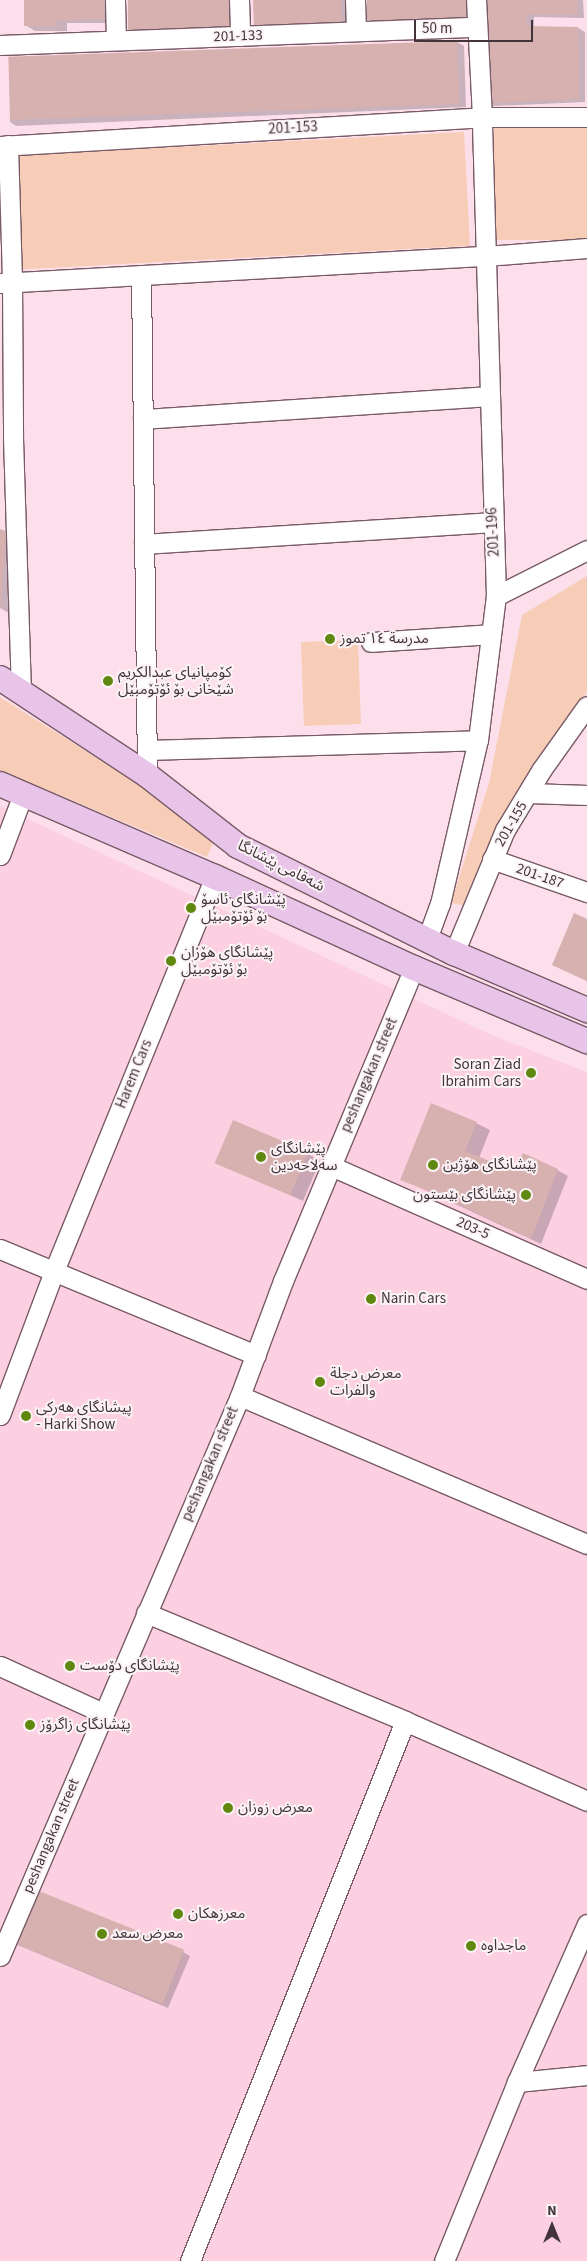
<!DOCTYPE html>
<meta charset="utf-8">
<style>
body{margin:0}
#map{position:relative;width:587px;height:2261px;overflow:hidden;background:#fcdfea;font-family:"Source Sans 3","Noto Sans Arabic",sans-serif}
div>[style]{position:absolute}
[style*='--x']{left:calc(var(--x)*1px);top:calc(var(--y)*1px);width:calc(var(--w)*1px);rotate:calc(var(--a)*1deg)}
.built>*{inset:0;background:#fcd0e1}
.green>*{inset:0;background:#f8cdb8;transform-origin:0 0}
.shadow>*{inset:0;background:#0003}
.building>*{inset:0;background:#d7b1b0;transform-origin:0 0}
.roads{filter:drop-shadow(1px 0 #785a66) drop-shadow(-1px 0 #785a66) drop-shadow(0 1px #785a66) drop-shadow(0 -1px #785a66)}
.minor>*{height:19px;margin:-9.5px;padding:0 9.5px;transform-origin:9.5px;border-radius:9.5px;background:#fff}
.major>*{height:24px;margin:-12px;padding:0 12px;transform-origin:12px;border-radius:12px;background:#e8c4e9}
.dots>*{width:14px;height:14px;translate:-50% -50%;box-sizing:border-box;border:2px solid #fbf3f6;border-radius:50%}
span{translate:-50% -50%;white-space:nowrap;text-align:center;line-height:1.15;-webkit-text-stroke:4px #fbf3f6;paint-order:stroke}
.street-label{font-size:15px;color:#42343a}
.poi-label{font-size:15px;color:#42343a}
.left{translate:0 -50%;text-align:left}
.right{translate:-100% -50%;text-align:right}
.north{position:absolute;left:527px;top:2201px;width:50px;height:50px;-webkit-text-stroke:4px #fbf3f6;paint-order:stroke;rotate:0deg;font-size:14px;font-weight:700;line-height:20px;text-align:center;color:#42343a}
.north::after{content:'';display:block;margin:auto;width:18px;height:22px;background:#42343a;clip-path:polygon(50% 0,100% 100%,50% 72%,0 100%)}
.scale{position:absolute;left:414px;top:20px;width:119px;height:22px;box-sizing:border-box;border:2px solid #42343a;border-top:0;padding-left:6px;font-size:15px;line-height:18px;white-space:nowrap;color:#42343a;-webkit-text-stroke:4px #fbf3f6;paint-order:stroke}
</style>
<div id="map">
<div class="built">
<div style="clip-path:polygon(0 806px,494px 1036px,587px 1072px,587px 2261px,0 2261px)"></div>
</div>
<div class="green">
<div style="left:587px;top:125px;width:115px;height:93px;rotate:90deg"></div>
<div style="left:464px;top:132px;width:114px;height:465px;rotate:87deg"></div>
<div style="clip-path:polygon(587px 576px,587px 692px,572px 710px,490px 842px,468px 906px,451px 903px,489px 783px,522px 615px)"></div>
<div style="left:358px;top:640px;width:84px;height:57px;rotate:88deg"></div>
<div style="clip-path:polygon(0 697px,217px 834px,207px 857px,0 770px)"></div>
</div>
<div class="shadow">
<div style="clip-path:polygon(25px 0,110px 0,111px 23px,67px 23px,67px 31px,35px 31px,25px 25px)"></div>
<div style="clip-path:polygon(254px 0,347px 0,347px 30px)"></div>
<div style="clip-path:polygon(368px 0,480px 22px,375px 23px,368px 19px)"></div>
<div style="clip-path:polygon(488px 0,583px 0,584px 18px,534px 17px,534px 27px,578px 28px,585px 32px,585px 102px,494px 106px,488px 102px)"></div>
<div style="clip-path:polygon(457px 42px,464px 46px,466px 107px,16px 126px,10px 122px,9px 62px)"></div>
<div style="clip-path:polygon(0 531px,19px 540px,14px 616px,0 608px)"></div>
<div style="clip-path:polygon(587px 921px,587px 981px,553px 965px)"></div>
<div style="clip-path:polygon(476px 1123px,490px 1130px,479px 1158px,515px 1172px,557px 1170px,568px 1176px,541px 1244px,402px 1179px)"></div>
<div style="clip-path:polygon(307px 1153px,320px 1161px,303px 1201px,217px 1162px)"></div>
<div style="clip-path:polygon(13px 1943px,183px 1952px,190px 1956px,168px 2008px)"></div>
</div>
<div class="building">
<div style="clip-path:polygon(24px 0,104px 0,104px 19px,57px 20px,57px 26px,24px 26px)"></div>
<div style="left:128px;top:0;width:106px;height:33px"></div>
<div style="clip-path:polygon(253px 0,341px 0,341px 26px,254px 30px)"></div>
<div style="left:367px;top:0;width:106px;height:20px"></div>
<div style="clip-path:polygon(487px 0,577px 0,577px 15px,527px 14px,527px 26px,578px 27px,579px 99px,486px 103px)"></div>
<div style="left:457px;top:41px;width:63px;height:449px;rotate:88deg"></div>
<div style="clip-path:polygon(0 529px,6px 531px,1px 605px,0 605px)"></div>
<div style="clip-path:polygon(574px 913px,587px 919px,587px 981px,552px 965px)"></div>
<div style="clip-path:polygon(431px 1103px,477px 1122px,465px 1151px,514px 1171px,523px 1153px,558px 1169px,531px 1239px,446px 1198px,400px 1180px)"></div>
<div style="left:233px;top:1120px;width:82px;height:47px;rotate:23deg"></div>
<div style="left:34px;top:1889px;width:162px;height:58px;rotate:22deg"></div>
</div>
<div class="roads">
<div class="minor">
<div style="--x:115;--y:0;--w:40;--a:88.6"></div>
<div style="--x:239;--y:0;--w:36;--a:88"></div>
<div style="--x:355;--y:0;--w:31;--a:88"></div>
<div style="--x:0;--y:45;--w:476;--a:-2.2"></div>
<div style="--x:8;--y:145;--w:137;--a:88.3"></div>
<div style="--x:12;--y:282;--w:156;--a:89.6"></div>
<div style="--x:13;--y:438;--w:254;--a:88.2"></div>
<div style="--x:0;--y:146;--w:483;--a:-3.4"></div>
<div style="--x:482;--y:117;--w:105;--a:0"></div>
<div style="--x:141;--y:275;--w:500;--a:89.31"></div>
<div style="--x:0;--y:283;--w:487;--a:-3.2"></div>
<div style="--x:486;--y:256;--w:101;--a:-4.5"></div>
<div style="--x:143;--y:419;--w:346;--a:-3.8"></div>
<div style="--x:144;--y:544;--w:349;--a:-3.6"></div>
<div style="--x:496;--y:596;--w:102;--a:-26.8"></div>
<div style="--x:371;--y:642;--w:120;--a:-3.8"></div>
<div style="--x:147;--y:750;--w:331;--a:-1.7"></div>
<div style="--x:529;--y:793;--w:58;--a:2"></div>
<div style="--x:0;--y:855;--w:65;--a:-69.3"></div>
<div style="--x:492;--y:859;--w:101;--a:19.2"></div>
<div style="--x:427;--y:939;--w:37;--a:-70"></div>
<div style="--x:440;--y:904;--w:168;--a:-77"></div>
<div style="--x:478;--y:740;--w:145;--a:-82.9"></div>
<div style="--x:496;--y:596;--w:479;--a:-91.7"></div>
<div style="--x:482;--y:117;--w:117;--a:-92.9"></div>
<div style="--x:454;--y:953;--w:133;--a:-67.5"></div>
<div style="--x:505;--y:830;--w:71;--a:-58.8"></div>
<div style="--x:542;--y:769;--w:77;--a:-54.5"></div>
<div style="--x:331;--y:1166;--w:280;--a:23.8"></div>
<div style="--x:0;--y:1249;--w:277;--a:22.5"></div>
<div style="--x:240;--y:1396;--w:377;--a:23.1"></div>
<div style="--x:0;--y:1415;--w:154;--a:-69.4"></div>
<div style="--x:54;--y:1271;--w:426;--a:-67.8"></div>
<div style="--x:146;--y:1613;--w:281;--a:22.6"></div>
<div style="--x:405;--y:1721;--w:199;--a:23.7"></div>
<div style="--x:0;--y:1666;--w:113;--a:24.5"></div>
<div style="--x:0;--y:1956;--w:609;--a:-66.8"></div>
<div style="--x:240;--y:1396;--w:123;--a:-69.5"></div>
<div style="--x:283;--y:1281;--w:339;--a:-67.3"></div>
<div style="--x:517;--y:2082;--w:70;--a:-5.7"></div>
<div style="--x:190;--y:2261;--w:581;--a:-68.29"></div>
<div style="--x:444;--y:2261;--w:193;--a:-67.8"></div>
<div style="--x:517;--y:2082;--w:173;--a:-66.1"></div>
</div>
<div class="major">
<div style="--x:0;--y:678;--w:176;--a:33.4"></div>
<div style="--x:147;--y:775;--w:115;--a:38"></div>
<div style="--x:238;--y:846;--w:241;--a:26.4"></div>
<div style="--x:454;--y:953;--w:145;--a:23.2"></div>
<div style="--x:0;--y:784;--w:234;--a:23.4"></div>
<div style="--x:215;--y:877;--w:219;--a:24.6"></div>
<div style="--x:414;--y:968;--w:188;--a:22.9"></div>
</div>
</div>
<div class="dots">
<div style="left:330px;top:639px;background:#60870e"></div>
<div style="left:108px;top:681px;background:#60870e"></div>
<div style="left:191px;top:908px;background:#60870e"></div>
<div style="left:171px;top:961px;background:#60870e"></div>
<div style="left:531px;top:1073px;background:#60870e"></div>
<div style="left:261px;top:1157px;background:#60870e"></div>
<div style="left:433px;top:1165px;background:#60870e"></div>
<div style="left:526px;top:1195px;background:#60870e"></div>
<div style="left:371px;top:1299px;background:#60870e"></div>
<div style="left:320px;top:1382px;background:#60870e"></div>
<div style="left:26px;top:1416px;background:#60870e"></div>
<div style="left:70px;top:1666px;background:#60870e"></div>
<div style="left:30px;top:1725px;background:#60870e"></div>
<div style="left:228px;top:1808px;background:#60870e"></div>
<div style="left:178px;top:1914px;background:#60870e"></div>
<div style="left:102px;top:1934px;background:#60870e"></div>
<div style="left:471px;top:1946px;background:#60870e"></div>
</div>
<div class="street-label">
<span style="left:238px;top:36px;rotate:-2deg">201-133</span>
<span style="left:293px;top:128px;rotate:-3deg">201-153</span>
<span style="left:493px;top:532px;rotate:-93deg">201-196</span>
<span style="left:511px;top:824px;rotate:-60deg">201-155</span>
<span style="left:281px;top:866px;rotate:27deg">شەقامی پێشانگا</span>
<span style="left:540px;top:876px;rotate:19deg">201-187</span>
<span style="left:134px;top:1074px;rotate:-68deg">Harem Cars</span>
<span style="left:369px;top:1075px;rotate:-67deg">peshangakan street</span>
<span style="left:473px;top:1228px;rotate:24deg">203-5</span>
<span style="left:210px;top:1464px;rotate:-67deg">peshangakan street</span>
<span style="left:51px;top:1836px;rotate:-67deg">peshangakan street</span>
</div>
<div class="poi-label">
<span class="left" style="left:340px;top:639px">مدرسة ١٤ تموز</span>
<span class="left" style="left:118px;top:681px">کۆمپانیای عبدالكريم<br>شێخانی بۆ ئۆتۆمبێل</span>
<span class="left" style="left:201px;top:908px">پێشانگای ئاسۆ<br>بۆ ئۆتۆمبێل</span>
<span class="left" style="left:181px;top:961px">پێشانگای هۆزان<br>بۆ ئۆتۆمبێل</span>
<span class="right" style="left:521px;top:1073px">Soran Ziad<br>Ibrahim Cars</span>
<span class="left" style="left:271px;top:1157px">پێشانگای<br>سەلاحەدین</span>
<span class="left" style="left:443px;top:1165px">پێشانگای هۆژین</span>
<span class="right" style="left:516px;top:1195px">پێشانگای بێستون</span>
<span class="left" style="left:381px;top:1299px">Narin Cars</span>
<span class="left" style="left:330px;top:1382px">معرض دجلة<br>والفرات</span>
<span class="left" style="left:36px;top:1416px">پیشانگای هەرکی<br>- Harki Show</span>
<span class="left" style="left:80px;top:1666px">پێشانگای دۆست</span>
<span class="left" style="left:40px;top:1725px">پێشانگای زاگرۆز</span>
<span class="left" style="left:238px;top:1808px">معرض زوزان</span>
<span class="left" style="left:188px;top:1914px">معرزهكان</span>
<span class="left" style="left:112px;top:1934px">معرض سعد</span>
<span class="left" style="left:481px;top:1946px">ماجداوە</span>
</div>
<div class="north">N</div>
<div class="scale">50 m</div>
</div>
